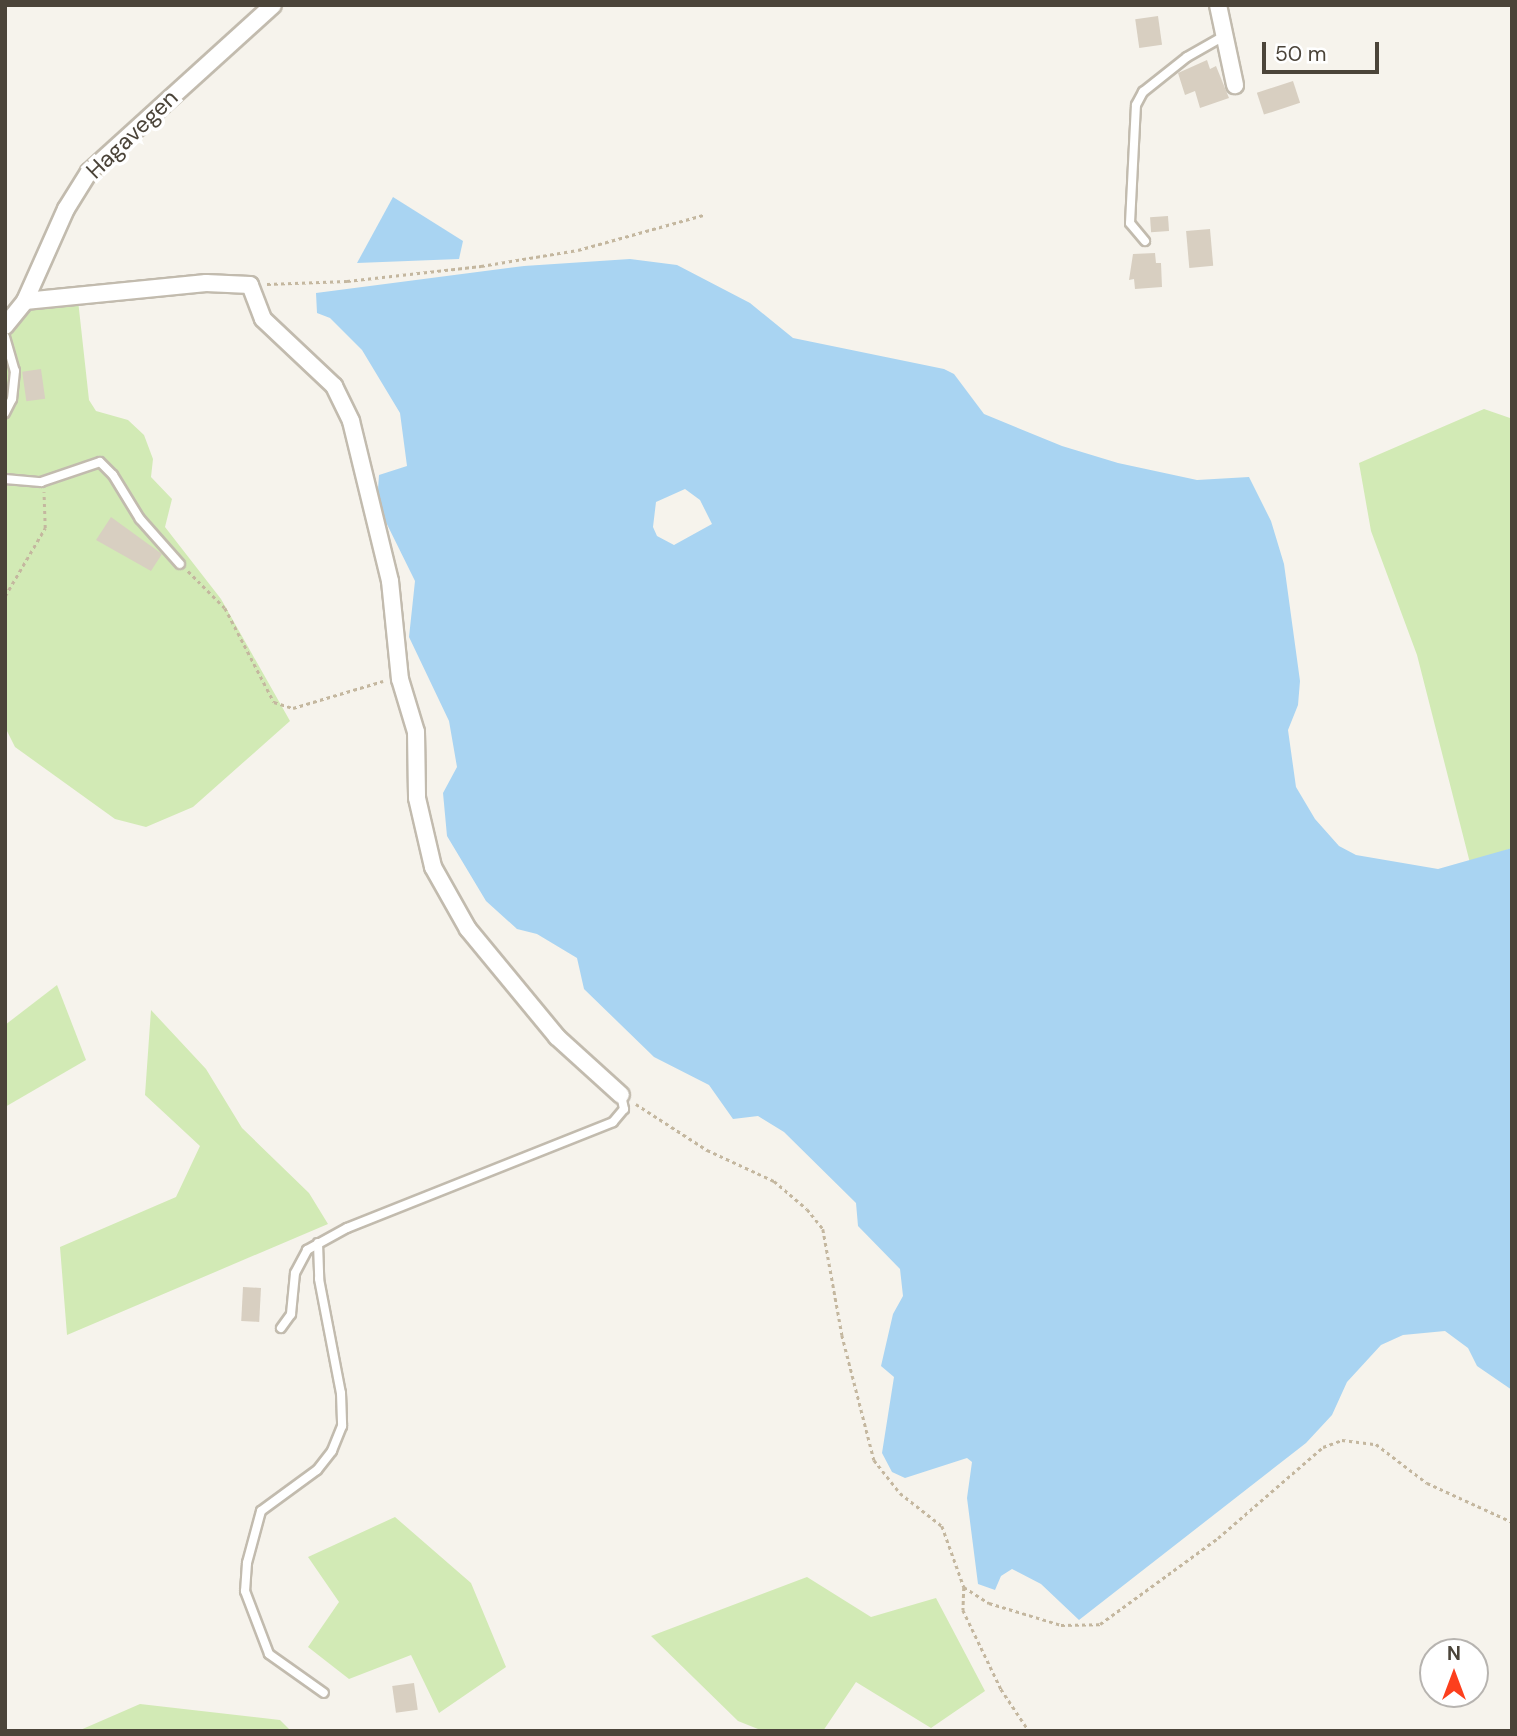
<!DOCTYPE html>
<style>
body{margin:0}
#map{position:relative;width:1517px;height:1736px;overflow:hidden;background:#f6f3ec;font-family:"DM Sans",sans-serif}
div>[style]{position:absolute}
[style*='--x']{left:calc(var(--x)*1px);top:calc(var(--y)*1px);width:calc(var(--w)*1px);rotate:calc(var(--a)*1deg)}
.green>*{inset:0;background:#d2eab5}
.water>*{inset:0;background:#a9d4f2}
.building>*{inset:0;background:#d8cfc1;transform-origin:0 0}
.path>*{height:2.5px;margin-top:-1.25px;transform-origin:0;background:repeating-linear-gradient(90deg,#c4b79f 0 3.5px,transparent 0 7px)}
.roads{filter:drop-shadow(2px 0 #c2bbae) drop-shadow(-2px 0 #c2bbae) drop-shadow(0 2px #c2bbae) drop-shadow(0 -2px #c2bbae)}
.service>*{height:8px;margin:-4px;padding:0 4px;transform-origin:4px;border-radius:4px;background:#fff}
.minor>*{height:16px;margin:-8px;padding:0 8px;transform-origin:8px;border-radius:8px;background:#fff}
span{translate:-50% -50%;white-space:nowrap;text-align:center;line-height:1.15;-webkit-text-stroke:7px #fff;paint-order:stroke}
.street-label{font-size:23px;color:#4b4439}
.frame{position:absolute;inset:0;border:7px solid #4b4439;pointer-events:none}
.north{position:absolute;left:1419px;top:1638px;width:70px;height:70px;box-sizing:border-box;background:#fff;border:2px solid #b7b4b0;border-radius:50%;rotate:0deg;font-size:19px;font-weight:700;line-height:28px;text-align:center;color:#4b4439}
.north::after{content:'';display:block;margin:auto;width:24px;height:32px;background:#fc3f1d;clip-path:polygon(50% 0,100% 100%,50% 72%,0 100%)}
.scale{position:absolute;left:1262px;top:42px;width:117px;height:32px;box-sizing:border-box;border:4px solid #4b4439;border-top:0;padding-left:9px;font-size:21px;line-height:24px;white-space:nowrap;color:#4b4439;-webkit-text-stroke:5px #fff;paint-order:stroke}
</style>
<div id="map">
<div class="green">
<div style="clip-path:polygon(77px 291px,89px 400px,96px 411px,128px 420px,144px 435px,153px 459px,151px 477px,172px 499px,165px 527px,221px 599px,290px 721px,193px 807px,146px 827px,115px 819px,15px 747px,5px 727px,5px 309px,16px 297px)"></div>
<div style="clip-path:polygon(1484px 409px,1510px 418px,1512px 433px,1512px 848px,1470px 863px,1417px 655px,1371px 531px,1359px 463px)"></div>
<div style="clip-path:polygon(57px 985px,86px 1060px,5px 1107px,5px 1025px)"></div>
<div style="clip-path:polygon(151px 1010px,206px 1069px,242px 1128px,309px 1193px,328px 1224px,67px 1335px,60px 1247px,176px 1197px,200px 1146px,145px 1095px)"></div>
<div style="clip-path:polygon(395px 1517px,471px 1583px,506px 1667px,439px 1713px,411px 1655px,349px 1679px,308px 1647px,339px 1602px,308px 1557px)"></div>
<div style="clip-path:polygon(807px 1577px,871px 1617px,936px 1598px,985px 1691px,931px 1728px,856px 1682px,823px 1731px,763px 1731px,738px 1721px,651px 1636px)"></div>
<div style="clip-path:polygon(140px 1704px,280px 1720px,291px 1731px,78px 1731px)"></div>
</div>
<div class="water">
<div style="clip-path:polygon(393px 197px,463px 241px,459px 259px,357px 263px)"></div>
<div style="clip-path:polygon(evenodd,630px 259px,677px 265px,750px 303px,793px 338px,944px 369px,954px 374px,984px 414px,1062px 446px,1118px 463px,1197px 480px,1249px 477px,1271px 521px,1284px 564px,1300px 681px,1298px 705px,1288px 730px,1296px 787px,1315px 819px,1339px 846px,1356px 855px,1438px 869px,1512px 848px,1512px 1390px,1477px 1366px,1468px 1348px,1445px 1331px,1403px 1335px,1381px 1345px,1347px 1382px,1332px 1415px,1306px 1443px,1079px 1620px,1041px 1584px,1012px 1569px,1001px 1576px,995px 1590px,978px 1584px,967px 1498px,972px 1462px,967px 1458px,905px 1478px,892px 1472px,882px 1453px,894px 1377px,881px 1366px,893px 1314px,903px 1296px,900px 1269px,858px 1226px,856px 1203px,784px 1132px,758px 1116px,733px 1119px,709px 1085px,654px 1057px,584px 989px,577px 958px,537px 934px,517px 929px,486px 901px,447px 836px,443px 793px,457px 767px,449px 721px,409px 637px,415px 581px,377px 504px,379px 475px,407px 466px,400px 413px,362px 350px,330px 318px,317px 313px,316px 293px,524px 266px,630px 259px,685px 489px,700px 500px,712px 524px,674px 545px,657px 536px,653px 527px,656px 502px,685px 489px)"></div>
</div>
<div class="building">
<div style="left:1158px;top:16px;width:29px;height:23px;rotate:82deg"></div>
<div style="clip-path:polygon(1207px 60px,1210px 69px,1216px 66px,1229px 98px,1200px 108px,1195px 91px,1185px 95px,1178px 73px)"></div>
<div style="left:1293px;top:81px;width:23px;height:38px;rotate:72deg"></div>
<div style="left:1168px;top:216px;width:15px;height:18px;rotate:86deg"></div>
<div style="left:1210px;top:229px;width:37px;height:24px;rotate:85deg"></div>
<div style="clip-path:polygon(1155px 253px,1156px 263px,1161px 263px,1162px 287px,1135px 289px,1134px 279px,1129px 280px,1133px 254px)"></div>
<div style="left:41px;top:369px;width:30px;height:19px;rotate:82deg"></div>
<div style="clip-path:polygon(111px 517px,162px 554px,151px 571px,96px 540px)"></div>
<div style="left:243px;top:1287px;width:18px;height:34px;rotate:3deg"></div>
<div style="left:414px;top:1683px;width:27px;height:22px;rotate:82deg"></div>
</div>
<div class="path">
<div style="--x:267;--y:284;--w:80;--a:-2.1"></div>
<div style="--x:347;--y:281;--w:135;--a:-6.4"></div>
<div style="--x:481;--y:266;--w:98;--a:-9.4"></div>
<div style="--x:578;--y:250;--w:130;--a:-15.6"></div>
<div style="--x:188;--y:571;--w:52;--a:45"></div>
<div style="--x:225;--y:608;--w:106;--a:62.5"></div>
<div style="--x:274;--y:702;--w:20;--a:18"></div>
<div style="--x:293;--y:708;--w:94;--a:-16.7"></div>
<div style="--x:5;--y:596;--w:79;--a:-59.5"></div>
<div style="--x:45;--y:528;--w:36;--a:-92"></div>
<div style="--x:636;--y:1104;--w:85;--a:32.9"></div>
<div style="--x:707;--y:1150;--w:74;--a:24.8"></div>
<div style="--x:774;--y:1181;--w:43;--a:40.3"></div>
<div style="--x:807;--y:1209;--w:26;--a:51"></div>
<div style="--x:823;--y:1229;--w:108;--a:79.8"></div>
<div style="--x:842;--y:1335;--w:129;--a:75.6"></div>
<div style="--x:874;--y:1460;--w:42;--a:51.8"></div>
<div style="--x:900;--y:1493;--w:53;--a:38.2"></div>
<div style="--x:942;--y:1526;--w:65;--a:70.2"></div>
<div style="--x:964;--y:1587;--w:30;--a:33"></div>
<div style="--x:989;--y:1603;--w:75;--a:17"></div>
<div style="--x:1061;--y:1625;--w:39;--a:-1"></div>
<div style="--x:1100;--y:1624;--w:146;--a:-36.1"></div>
<div style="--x:1218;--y:1538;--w:139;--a:-40.9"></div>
<div style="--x:1323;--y:1447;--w:20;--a:-20"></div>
<div style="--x:1342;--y:1440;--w:34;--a:7"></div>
<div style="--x:1376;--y:1444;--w:64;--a:37.4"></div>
<div style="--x:1427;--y:1483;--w:94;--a:24.6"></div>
<div style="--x:964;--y:1587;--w:23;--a:92"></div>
<div style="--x:963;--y:1610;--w:88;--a:64.3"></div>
<div style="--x:1001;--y:1689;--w:50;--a:56.3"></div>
</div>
<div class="roads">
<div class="service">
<div style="--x:1145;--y:241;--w:23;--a:-130"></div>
<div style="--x:1130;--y:223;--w:118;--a:-87.1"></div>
<div style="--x:1136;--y:105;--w:15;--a:-62"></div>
<div style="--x:1143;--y:92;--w:56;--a:-38.5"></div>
<div style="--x:1187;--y:57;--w:43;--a:-29.6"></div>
<div style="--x:5;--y:337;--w:35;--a:74"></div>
<div style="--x:15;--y:371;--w:28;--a:96"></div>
<div style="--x:12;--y:399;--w:16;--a:117"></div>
<div style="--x:5;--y:479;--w:36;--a:5"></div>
<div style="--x:41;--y:482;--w:62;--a:-18.7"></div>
<div style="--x:100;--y:462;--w:18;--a:45"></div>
<div style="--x:113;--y:475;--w:52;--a:58.5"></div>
<div style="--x:140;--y:519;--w:60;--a:48.4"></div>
<div style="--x:318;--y:1243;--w:36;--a:88"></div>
<div style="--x:319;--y:1279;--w:116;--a:79.1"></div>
<div style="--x:341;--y:1393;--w:33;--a:88"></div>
<div style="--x:342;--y:1426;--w:27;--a:112"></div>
<div style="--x:332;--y:1451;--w:24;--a:128"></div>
<div style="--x:317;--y:1470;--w:69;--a:143.8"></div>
<div style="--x:261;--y:1511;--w:54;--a:105.1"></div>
<div style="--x:247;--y:1563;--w:28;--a:94"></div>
<div style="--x:245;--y:1591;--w:67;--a:69.1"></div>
<div style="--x:269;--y:1654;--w:67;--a:35.3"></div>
<div style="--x:281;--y:1328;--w:17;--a:-54"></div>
<div style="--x:291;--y:1314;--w:41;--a:-84.4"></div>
<div style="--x:295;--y:1273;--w:26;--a:-62"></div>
<div style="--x:307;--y:1250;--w:46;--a:-28.8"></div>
<div style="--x:347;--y:1228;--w:286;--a:-21.7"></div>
<div style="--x:613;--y:1122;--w:17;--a:-50"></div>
<div style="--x:624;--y:1109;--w:14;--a:-102"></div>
</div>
<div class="minor">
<div style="--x:1218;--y:5;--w:82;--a:78"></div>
<div style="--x:25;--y:301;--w:182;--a:-5.7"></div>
<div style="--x:206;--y:283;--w:44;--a:2.6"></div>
<div style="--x:250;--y:285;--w:36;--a:69"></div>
<div style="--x:263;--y:319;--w:98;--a:43.3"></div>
<div style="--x:334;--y:386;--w:39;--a:64"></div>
<div style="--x:351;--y:421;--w:165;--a:76.3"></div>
<div style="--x:390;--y:581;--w:99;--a:84.2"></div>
<div style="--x:400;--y:679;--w:55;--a:73.2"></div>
<div style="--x:416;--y:732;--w:66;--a:89.1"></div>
<div style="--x:417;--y:798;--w:71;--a:76.9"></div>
<div style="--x:433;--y:867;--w:71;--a:60.6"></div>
<div style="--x:468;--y:929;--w:140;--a:50.5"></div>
<div style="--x:557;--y:1037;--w:86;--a:42.2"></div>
<div style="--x:5;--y:326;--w:32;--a:-51"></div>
<div style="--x:25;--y:301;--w:101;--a:-66"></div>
<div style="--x:66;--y:209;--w:44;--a:-58.1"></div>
<div style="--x:89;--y:172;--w:248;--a:-42.2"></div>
</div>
</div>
<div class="street-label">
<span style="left:132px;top:134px;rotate:-44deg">Hagavegen</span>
</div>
<div class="frame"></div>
<div class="north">N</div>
<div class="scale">50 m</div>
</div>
